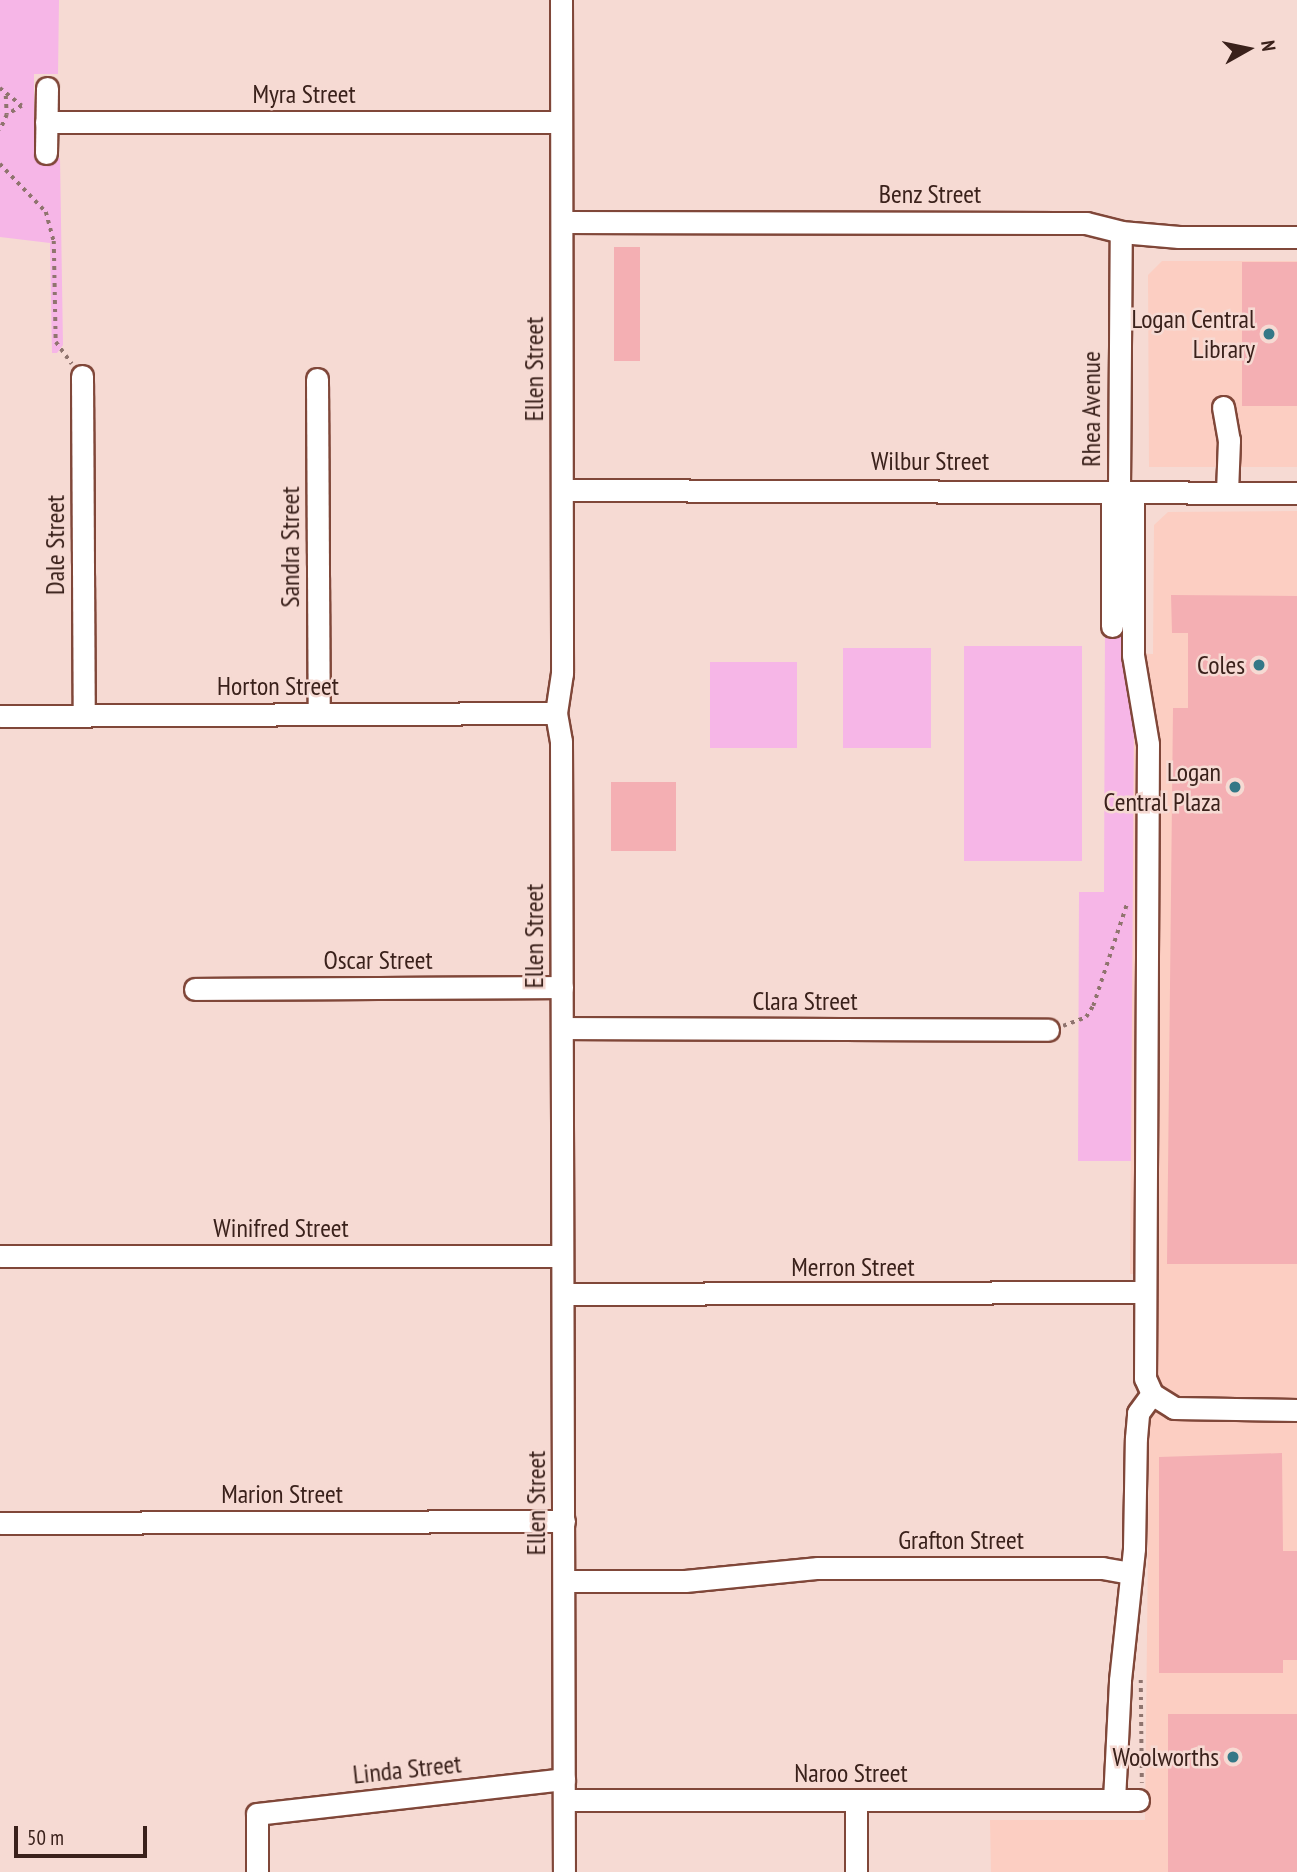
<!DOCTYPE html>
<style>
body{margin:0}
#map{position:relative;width:1297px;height:1872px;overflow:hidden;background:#f6dad3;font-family:"PT Sans Narrow",sans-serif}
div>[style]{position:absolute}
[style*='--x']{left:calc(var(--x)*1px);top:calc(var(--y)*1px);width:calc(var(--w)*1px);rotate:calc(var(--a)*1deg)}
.built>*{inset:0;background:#fccec2}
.green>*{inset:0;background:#f6b6e7;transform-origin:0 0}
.building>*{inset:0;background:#f4afb3;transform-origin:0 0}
.path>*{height:3.5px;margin-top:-1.75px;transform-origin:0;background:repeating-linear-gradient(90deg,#8f746e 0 3.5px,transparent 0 8.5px)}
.roads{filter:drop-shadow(2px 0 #804739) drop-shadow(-2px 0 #804739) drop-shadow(0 2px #804739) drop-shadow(0 -2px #804739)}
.minor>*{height:21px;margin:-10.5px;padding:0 10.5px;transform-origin:10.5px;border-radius:10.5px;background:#fff}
.dots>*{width:19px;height:19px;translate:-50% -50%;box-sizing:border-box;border:4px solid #f6dad3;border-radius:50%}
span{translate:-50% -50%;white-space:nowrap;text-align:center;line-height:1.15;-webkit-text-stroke:5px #f6dad3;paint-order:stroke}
.street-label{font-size:26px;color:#3a211b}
.poi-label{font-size:26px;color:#3a211b}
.right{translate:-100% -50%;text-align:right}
.north{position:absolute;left:1213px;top:14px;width:70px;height:70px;-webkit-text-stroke:5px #f6dad3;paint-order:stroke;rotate:81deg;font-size:19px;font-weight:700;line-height:28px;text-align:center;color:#3a211b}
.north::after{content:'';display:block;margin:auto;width:24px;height:32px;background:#3a211b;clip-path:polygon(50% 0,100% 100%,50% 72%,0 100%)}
.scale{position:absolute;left:14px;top:1826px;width:133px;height:32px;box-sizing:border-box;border:4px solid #3a211b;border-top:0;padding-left:9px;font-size:21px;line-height:24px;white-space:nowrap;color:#3a211b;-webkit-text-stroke:5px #f6dad3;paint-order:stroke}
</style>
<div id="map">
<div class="built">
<div style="clip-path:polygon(1162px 261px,1297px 261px,1297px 467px,1149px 467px,1148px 275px)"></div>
<div style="clip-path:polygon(1297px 511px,1297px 1872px,991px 1872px,990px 1820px,1145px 1820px,1151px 1274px,1130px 1274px,1134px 724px,1125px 653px,1153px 654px,1154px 525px,1168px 512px)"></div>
</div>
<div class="green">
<div style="clip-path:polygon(0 0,59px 0,58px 74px,34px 74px,34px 158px,60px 158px,63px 345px,57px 353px,52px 353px,50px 243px,0 237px)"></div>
<div style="clip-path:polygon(1105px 628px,1122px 628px,1134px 724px,1131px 1161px,1078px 1161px,1079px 892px,1104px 892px)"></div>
<div style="left:964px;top:646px;width:118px;height:215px"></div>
<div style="left:843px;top:648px;width:88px;height:100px"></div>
<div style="left:710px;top:662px;width:87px;height:86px"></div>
</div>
<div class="building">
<div style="left:614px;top:247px;width:26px;height:114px"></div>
<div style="left:1242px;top:262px;width:55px;height:144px"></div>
<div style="clip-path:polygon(1171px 595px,1297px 596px,1297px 1264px,1167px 1264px,1173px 708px,1188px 708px,1188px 633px,1172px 633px)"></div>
<div style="left:611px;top:782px;width:65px;height:69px"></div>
<div style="clip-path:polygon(1282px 1453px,1283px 1551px,1297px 1551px,1297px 1660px,1283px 1660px,1283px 1673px,1159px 1673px,1159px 1457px)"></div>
<div style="left:1168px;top:1714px;width:129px;height:158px"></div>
</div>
<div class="path">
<div style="--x:0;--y:88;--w:28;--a:39"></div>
<div style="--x:22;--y:106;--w:17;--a:149"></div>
<div style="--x:7;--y:115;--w:17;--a:114"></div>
<div style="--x:6;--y:96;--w:19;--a:87"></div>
<div style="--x:0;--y:164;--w:66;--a:46.2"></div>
<div style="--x:46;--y:212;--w:30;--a:75"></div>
<div style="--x:54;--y:241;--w:101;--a:88.9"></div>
<div style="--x:56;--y:342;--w:27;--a:54"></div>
<div style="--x:1063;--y:1026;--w:25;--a:-21"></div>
<div style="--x:1086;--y:1017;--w:13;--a:-58"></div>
<div style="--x:1093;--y:1006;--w:108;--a:-71.7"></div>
<div style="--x:1141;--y:1680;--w:103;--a:89.4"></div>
</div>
<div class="roads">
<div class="minor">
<div style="--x:561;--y:0;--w:673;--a:89.91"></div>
<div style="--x:562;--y:673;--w:40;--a:98.5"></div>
<div style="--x:556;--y:713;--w:28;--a:80"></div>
<div style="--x:561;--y:741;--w:1131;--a:89.85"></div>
<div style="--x:46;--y:122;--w:515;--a:0"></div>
<div style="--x:46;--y:153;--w:65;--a:-89.1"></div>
<div style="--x:562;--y:222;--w:524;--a:0.11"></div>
<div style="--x:1086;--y:223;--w:36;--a:14"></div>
<div style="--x:1121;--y:232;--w:58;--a:4.9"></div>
<div style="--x:1179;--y:237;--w:118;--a:0"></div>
<div style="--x:82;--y:376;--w:339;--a:89.7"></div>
<div style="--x:317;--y:379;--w:335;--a:89.7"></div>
<div style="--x:1223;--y:407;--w:34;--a:80"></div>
<div style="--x:1229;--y:440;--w:52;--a:92.2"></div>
<div style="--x:1119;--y:489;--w:19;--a:43"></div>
<div style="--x:1133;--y:502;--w:153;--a:90"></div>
<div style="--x:1133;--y:655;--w:90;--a:80.4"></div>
<div style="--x:1148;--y:744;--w:634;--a:90.27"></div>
<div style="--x:1145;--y:1378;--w:17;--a:66"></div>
<div style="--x:1152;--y:1394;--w:26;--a:32"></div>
<div style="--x:1174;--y:1408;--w:123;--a:0.9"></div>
<div style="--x:562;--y:490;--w:735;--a:0.23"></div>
<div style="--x:1112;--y:626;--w:125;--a:-90"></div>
<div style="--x:1112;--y:501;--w:14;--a:-60"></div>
<div style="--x:1119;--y:489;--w:257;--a:-89.6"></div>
<div style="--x:0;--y:716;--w:556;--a:-0.31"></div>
<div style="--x:195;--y:989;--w:367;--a:-0.3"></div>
<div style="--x:562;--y:1028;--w:486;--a:0.2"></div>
<div style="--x:0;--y:1256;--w:562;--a:0"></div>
<div style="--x:563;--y:1294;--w:581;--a:-0.2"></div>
<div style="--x:0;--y:1523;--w:564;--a:-0.2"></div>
<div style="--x:565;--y:1581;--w:120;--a:0"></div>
<div style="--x:685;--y:1581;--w:134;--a:-5.6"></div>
<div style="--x:818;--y:1568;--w:284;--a:0"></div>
<div style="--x:1102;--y:1568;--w:28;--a:10"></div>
<div style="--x:564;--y:1800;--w:574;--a:0"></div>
<div style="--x:1114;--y:1800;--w:120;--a:-87.1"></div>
<div style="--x:1120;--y:1680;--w:133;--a:-83.9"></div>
<div style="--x:1134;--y:1548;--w:110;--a:-89"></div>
<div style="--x:1136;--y:1438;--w:25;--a:-85"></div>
<div style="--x:1138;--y:1413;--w:24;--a:-54"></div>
<div style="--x:856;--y:1801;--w:71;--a:90"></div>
<div style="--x:257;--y:1872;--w:58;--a:-90"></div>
<div style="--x:257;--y:1814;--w:309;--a:-6.5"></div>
</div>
</div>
<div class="dots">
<div style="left:1269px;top:334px;background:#347887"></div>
<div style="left:1259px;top:665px;background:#347887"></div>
<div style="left:1235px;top:787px;background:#347887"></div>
<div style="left:1233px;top:1757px;background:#347887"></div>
</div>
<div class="street-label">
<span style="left:304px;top:94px">Myra Street</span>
<span style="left:930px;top:194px">Benz Street</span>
<span style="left:534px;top:369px;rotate:-90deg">Ellen Street</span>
<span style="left:1091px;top:409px;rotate:-90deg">Rhea Avenue</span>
<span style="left:930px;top:461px">Wilbur Street</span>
<span style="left:55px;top:545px;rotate:-90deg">Dale Street</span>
<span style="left:290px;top:547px;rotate:-90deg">Sandra Street</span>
<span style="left:278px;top:686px">Horton Street</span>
<span style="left:534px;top:936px;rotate:-90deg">Ellen Street</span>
<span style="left:378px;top:960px">Oscar Street</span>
<span style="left:805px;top:1001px">Clara Street</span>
<span style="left:281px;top:1228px">Winifred Street</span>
<span style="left:853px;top:1267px">Merron Street</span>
<span style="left:282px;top:1494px">Marion Street</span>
<span style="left:536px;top:1503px;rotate:-90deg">Ellen Street</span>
<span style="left:961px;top:1540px">Grafton Street</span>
<span style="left:407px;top:1769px;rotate:-6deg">Linda Street</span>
<span style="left:851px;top:1773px">Naroo Street</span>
</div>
<div class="poi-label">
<span class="right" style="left:1255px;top:334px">Logan Central<br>Library</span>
<span class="right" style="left:1245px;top:665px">Coles</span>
<span class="right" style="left:1221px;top:787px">Logan<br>Central Plaza</span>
<span class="right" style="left:1219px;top:1757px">Woolworths</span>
</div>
<div class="north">N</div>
<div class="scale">50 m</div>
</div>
